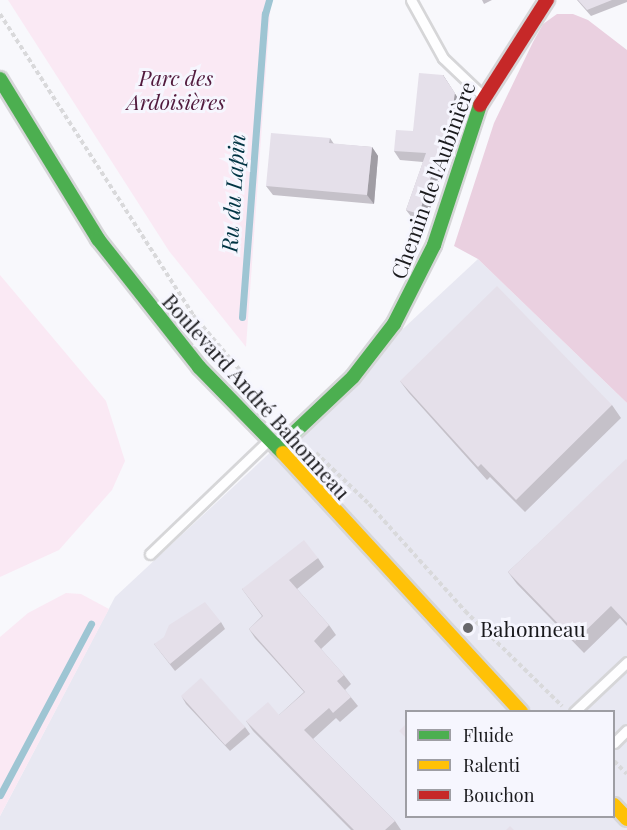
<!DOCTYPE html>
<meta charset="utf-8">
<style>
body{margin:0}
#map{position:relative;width:627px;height:830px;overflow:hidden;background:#f8f8fc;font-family:"Playfair Display",serif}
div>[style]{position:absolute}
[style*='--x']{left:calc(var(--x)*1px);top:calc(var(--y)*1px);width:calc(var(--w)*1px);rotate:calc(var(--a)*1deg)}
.built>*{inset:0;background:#e8e8f2}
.green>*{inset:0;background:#fae9f4}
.forest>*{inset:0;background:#ead0e0}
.stream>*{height:7px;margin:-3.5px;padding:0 3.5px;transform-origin:3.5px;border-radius:3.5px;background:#9ec5d3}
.path>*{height:4px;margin-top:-2px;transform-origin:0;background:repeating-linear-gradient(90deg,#d9d9db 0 4.5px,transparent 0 7.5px)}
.roads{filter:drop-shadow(2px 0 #d6d6d8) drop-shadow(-2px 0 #d6d6d8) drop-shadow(0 2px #d6d6d8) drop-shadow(0 -2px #d6d6d8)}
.lane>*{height:9px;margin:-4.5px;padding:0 4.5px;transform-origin:4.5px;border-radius:4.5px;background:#fefeff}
.fast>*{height:14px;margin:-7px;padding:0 7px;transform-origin:7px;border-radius:7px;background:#4caf50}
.slow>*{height:14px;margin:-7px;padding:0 7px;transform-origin:7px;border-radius:7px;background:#ffc107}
.jam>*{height:14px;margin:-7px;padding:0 7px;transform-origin:7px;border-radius:7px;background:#c62828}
.wall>*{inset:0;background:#c5c1c9}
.shaded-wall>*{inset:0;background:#a09da4}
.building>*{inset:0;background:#e5e0ea;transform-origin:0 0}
.dots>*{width:16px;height:16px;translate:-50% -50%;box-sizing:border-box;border:3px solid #f6f6fe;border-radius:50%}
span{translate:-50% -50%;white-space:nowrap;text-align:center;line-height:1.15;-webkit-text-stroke:6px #f6f6fe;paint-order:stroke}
.park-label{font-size:21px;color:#511a3d;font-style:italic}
.street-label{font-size:21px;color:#1a1a1d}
.poi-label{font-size:21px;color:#1a1a1d}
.left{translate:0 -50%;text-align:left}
.water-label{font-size:22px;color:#003443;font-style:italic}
.legend{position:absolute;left:405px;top:710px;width:210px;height:108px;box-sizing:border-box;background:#f6f6fe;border:2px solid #9e9ea4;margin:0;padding:8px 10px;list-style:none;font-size:18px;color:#1a1a1d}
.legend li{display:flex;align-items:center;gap:12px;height:30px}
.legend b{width:30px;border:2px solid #9e9ea4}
</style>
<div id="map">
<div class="built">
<div style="clip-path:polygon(evenodd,478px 259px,627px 403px,627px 830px,0 830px,0 816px,115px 597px,478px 259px,406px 712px,614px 712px,614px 816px,406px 816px,406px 712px)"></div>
</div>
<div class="green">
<div style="clip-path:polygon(8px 0,271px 0,246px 347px,169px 251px)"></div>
<div style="clip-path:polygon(0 275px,106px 401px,125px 461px,112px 490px,59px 550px,0 577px)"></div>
<div style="clip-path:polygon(66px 593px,81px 594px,109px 609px,0 816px,0 637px,28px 613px)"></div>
</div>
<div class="forest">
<div style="clip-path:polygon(557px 14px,573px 14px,588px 20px,627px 50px,627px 403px,478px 259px,454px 246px,494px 123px,533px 42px,543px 24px)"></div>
</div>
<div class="stream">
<div style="--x:242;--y:317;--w:304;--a:-85.7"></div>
<div style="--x:265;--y:14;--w:15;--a:-74"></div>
<div style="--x:0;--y:795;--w:194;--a:-62"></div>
</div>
<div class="path">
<div style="--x:0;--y:14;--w:358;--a:57.3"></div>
<div style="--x:193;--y:315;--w:79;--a:49.6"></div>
<div style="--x:316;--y:453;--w:74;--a:43.9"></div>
<div style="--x:369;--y:504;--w:144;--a:48.1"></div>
<div style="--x:465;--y:611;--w:136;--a:44.4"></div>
<div style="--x:614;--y:761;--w:18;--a:45"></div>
</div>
<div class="roads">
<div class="lane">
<div style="--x:411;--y:0;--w:66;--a:61.1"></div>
<div style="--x:443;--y:58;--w:54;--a:43.5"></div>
<div style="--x:150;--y:554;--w:163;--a:-43.8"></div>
<div style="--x:574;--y:712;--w:73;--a:-43.3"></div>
<div style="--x:614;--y:743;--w:18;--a:-45"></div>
</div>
<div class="fast">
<div style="--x:0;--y:79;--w:188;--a:58.5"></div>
<div style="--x:98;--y:239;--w:163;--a:51.7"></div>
<div style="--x:199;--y:367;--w:120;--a:45.7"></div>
<div style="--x:278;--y:448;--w:103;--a:-43.4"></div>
<div style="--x:353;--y:377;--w:67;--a:-52.3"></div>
<div style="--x:394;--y:324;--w:89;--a:-63.1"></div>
<div style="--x:434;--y:245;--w:147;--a:-71.8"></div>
</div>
<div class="slow">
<div style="--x:283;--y:453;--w:352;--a:47.4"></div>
<div style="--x:614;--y:805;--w:19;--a:47"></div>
</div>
<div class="jam">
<div style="--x:480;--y:105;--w:125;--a:-57.5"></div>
</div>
</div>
<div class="wall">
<div style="clip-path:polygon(482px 0,492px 0,484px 4px)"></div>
<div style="clip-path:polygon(577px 0,627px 0,627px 2px,591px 16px)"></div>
<div style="clip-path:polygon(443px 75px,461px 103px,459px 121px,425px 224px,413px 219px,406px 210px,423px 162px,400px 160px,394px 151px,413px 131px)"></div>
<div style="clip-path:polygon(330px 138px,334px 144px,372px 147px,378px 156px,374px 204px,273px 195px,266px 186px)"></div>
<div style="clip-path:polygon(400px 381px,612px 405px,621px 418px,525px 512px,490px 477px,487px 480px,409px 393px)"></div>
<div style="clip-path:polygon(627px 460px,627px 626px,620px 618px,584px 653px,517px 584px,508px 572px)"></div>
<div style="clip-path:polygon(318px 558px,324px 567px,297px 589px,329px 625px,336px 635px,321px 649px,344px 675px,351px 684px,345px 690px,358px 706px,340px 722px,336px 718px,313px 739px,395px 821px,401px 830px,351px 830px,253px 731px,246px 721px,279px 715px,304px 692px,255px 638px,249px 629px,262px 616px,242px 589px)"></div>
<div style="clip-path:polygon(221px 622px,225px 629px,175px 671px,154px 644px)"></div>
<div style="clip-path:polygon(182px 697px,245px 727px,250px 734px,230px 751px,186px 704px)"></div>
</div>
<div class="shaded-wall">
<div style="clip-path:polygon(443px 75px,461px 103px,459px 121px,425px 224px,419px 214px)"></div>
<div style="clip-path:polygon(372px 147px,378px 156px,374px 204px,367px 195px)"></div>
</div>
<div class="building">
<div style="clip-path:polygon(578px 0,612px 0,587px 10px)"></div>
<div style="clip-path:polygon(419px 73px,443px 75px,455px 93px,452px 112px,419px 214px,406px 210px,426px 153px,394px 151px,396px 130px,413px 131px)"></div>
<div style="clip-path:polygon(271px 133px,330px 138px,329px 143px,372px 147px,367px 195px,266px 186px)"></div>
<div style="clip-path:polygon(497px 286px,612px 405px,516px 500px,481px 464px,478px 467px,400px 381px)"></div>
<div style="clip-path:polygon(626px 459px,627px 460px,627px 623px,611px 606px,575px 641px,508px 572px)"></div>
<div style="clip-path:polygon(304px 540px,318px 558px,289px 580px,329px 625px,314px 641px,344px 675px,337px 681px,351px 697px,333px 713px,329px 708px,304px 730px,395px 821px,385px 830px,354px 830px,246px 721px,268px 702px,279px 715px,305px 692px,249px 629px,263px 616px,242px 589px)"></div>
<div style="clip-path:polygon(205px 602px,221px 622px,170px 664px,154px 644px,164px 637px,169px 625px)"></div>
<div style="left:201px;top:678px;width:66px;height:27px;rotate:48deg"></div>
<div style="clip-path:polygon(406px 724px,406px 738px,399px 731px)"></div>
<div style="clip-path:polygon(510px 826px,514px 830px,506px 830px)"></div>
</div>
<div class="dots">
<div style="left:468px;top:628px;background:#68686b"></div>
</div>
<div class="park-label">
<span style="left:176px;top:89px">Parc des<br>Ardoisières</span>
</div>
<div class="street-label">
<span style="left:432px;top:180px;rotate:-70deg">Chemin de l'Aubinière</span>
<span style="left:257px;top:396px;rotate:48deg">Boulevard André Bahonneau</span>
</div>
<div class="poi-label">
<span class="left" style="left:480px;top:628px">Bahonneau</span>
</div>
<div class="water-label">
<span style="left:233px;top:193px;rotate:-86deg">Ru du Lapin</span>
</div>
<ul class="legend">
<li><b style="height:8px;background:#4caf50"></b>Fluide</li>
<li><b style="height:8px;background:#ffc107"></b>Ralenti</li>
<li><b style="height:8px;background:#c62828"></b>Bouchon</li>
</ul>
</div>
